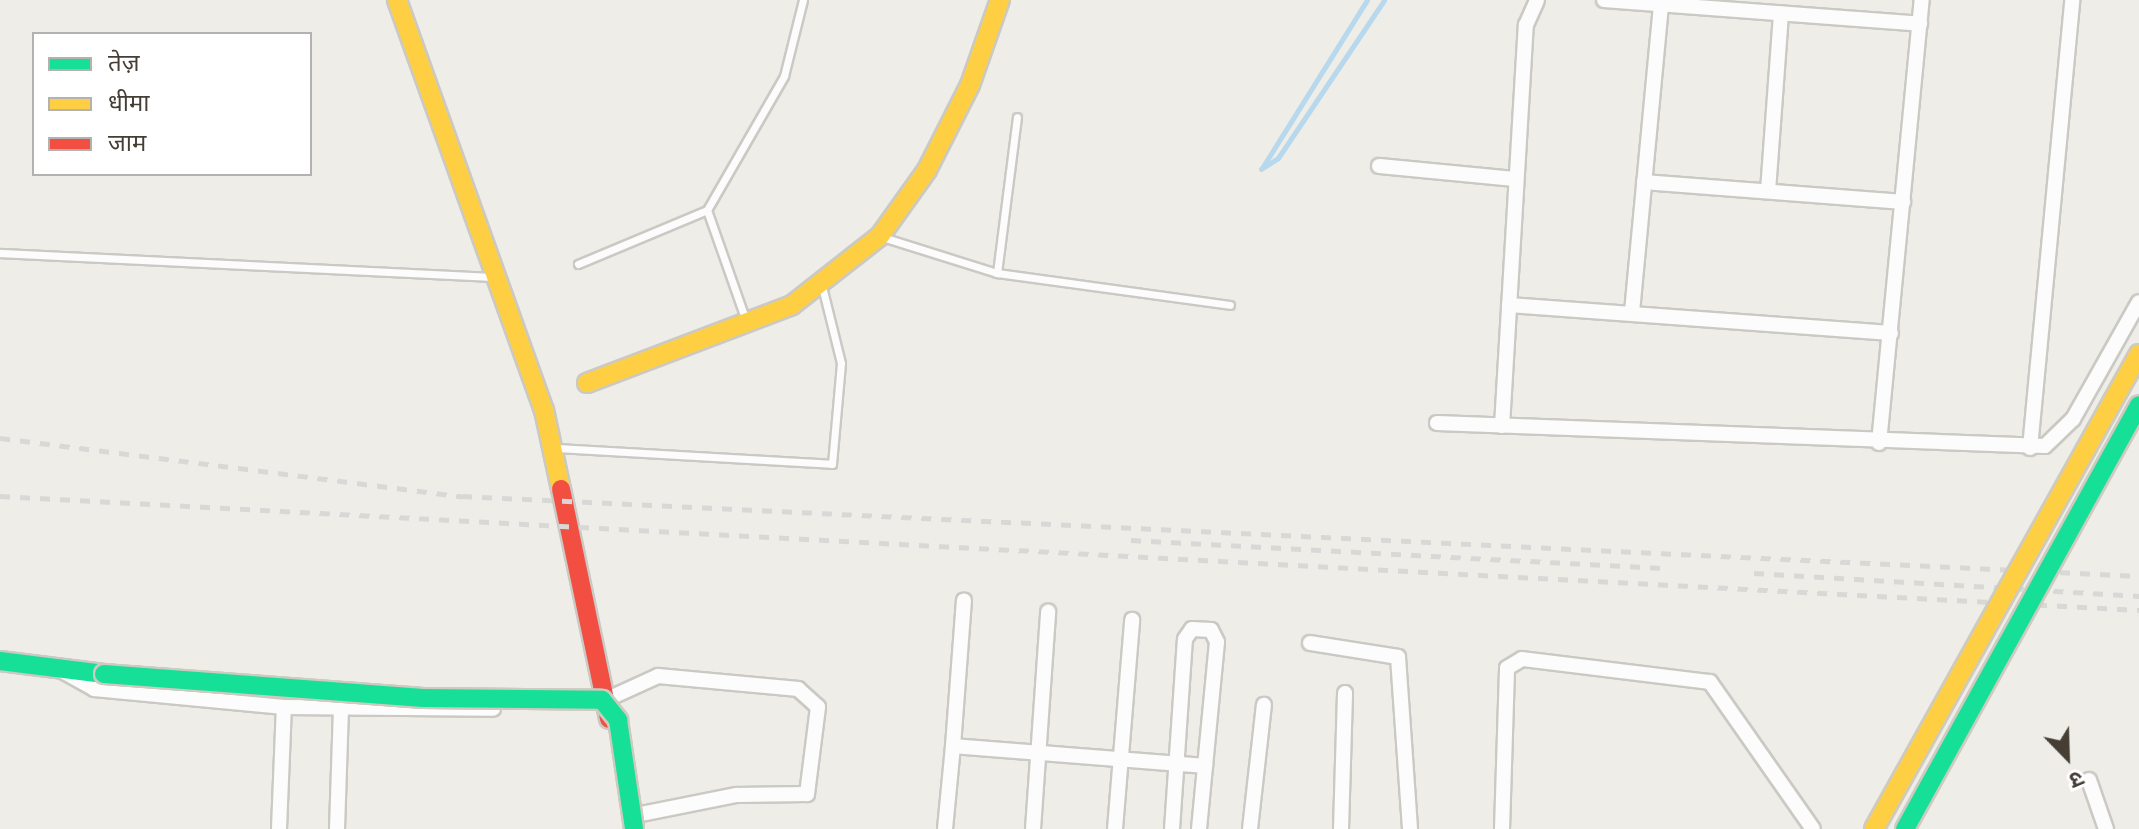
<!DOCTYPE html>
<meta charset="utf-8">
<style>
body{margin:0}
#map{position:relative;width:2139px;height:829px;overflow:hidden;background:#eeede8;font-family:Signika,"Noto Sans Devanagari",sans-serif}
div>[style]{position:absolute}
[style*='--x']{left:calc(var(--x)*1px);top:calc(var(--y)*1px);width:calc(var(--w)*1px);rotate:calc(var(--a)*1deg)}
.stream>*{height:5px;margin:-2.5px;padding:0 2.5px;transform-origin:2.5px;border-radius:2.5px;background:#b7d8ed}
.roads{filter:drop-shadow(2px 0 #cbc9c4) drop-shadow(-2px 0 #cbc9c4) drop-shadow(0 2px #cbc9c4) drop-shadow(0 -2px #cbc9c4)}
.lane>*{height:7px;margin:-3.5px;padding:0 3.5px;transform-origin:3.5px;border-radius:3.5px;background:#fcfcfc}
.street>*{height:14px;margin:-7px;padding:0 7px;transform-origin:7px;border-radius:7px;background:#fcfcfc}
.fast>*{height:18px;margin:-9px;padding:0 9px;transform-origin:9px;border-radius:9px;background:#16e098}
.slow>*{height:18px;margin:-9px;padding:0 9px;transform-origin:9px;border-radius:9px;background:#ffcf43}
.jam>*{height:18px;margin:-9px;padding:0 9px;transform-origin:9px;border-radius:9px;background:#f24e42}
.rail>*{height:5px;margin-top:-2.5px;transform-origin:0;background:repeating-linear-gradient(90deg,#d8d8d7 0 10px,transparent 0 20px)}
.bridges{filter:drop-shadow(2px 0 #cecabf) drop-shadow(-2px 0 #cecabf) drop-shadow(0 2px #cecabf) drop-shadow(0 -2px #cecabf)}
.fast-bridge>*{height:18px;margin:-9px;padding:0 9px;transform-origin:9px;border-radius:9px;background:#16e098}
.slow-bridge>*{height:18px;margin:-9px;padding:0 9px;transform-origin:9px;border-radius:9px;background:#ffcf43}
span{translate:-50% -50%;white-space:nowrap;text-align:center;line-height:1.15;-webkit-text-stroke:7px #fff;paint-order:stroke}
.legend{position:absolute;left:32px;top:32px;width:280px;height:144px;box-sizing:border-box;background:#fff;border:2px solid #b4b2ae;margin:0;padding:10px 14px;list-style:none;font-size:24px;color:#443e34}
.legend li{display:flex;align-items:center;gap:16px;height:40px}
.legend b{width:40px;border:2px solid #b4b2ae}
.north{position:absolute;left:2027px;top:717px;width:80px;height:80px;-webkit-text-stroke:6px #fff;paint-order:stroke;rotate:157deg;font-size:22px;font-weight:700;line-height:32px;text-align:center;color:#443e34}
.north::after{content:'';display:block;margin:auto;width:28px;height:36px;background:#443e34;clip-path:polygon(50% 0,100% 100%,50% 72%,0 100%)}
</style>
<div id="map">
<div class="stream">
<div style="--x:1262;--y:168;--w:198;--a:-58"></div>
<div style="--x:1261;--y:169;--w:20;--a:-33"></div>
<div style="--x:1278;--y:158;--w:190;--a:-56.1"></div>
</div>
<div class="roads">
<div class="lane">
<div style="--x:707;--y:210;--w:118;--a:70.6"></div>
<div style="--x:882;--y:237;--w:121;--a:17.4"></div>
<div style="--x:997;--y:273;--w:235;--a:7.8"></div>
<div style="--x:0;--y:253;--w:495;--a:2.8"></div>
<div style="--x:578;--y:264;--w:140;--a:-22.7"></div>
<div style="--x:707;--y:210;--w:155;--a:-60.1"></div>
<div style="--x:784;--y:76;--w:78;--a:-76"></div>
<div style="--x:997;--y:273;--w:157;--a:-82.7"></div>
<div style="--x:556;--y:448;--w:276;--a:3.3"></div>
<div style="--x:832;--y:464;--w:101;--a:-84.9"></div>
<div style="--x:841;--y:363;--w:79;--a:-103.9"></div>
</div>
<div class="street">
<div style="--x:1604;--y:0;--w:317;--a:4.3"></div>
<div style="--x:1379;--y:166;--w:137;--a:5.5"></div>
<div style="--x:1644;--y:182;--w:260;--a:4.4"></div>
<div style="--x:1768;--y:191;--w:178;--a:-85.8"></div>
<div style="--x:1509;--y:305;--w:383;--a:4.2"></div>
<div style="--x:1632;--y:312;--w:309;--a:-84.6"></div>
<div style="--x:1437;--y:423;--w:608;--a:2.17"></div>
<div style="--x:2045;--y:446;--w:39;--a:-44"></div>
<div style="--x:2073;--y:419;--w:134;--a:-60.6"></div>
<div style="--x:1502;--y:426;--w:402;--a:-86.6"></div>
<div style="--x:1526;--y:25;--w:27;--a:-66"></div>
<div style="--x:1879;--y:443;--w:445;--a:-84.5"></div>
<div style="--x:2030;--y:448;--w:450;--a:-84.6"></div>
<div style="--x:1310;--y:643;--w:89;--a:9"></div>
<div style="--x:1398;--y:657;--w:172;--a:86"></div>
<div style="--x:62;--y:671;--w:37;--a:29"></div>
<div style="--x:94;--y:689;--w:191;--a:5.4"></div>
<div style="--x:284;--y:707;--w:209;--a:0.5"></div>
<div style="--x:601;--y:702;--w:63;--a:-24.5"></div>
<div style="--x:658;--y:676;--w:141;--a:5.3"></div>
<div style="--x:798;--y:689;--w:27;--a:42"></div>
<div style="--x:818;--y:707;--w:88;--a:97.2"></div>
<div style="--x:807;--y:794;--w:71;--a:179.2"></div>
<div style="--x:736;--y:795;--w:107;--a:168.7"></div>
<div style="--x:953;--y:746;--w:146;--a:-85.7"></div>
<div style="--x:2089;--y:780;--w:52;--a:70.9"></div>
<div style="--x:279;--y:829;--w:122;--a:-87.7"></div>
<div style="--x:337;--y:829;--w:119;--a:-88.1"></div>
<div style="--x:945;--y:829;--w:83;--a:-84.5"></div>
<div style="--x:953;--y:746;--w:253;--a:4.5"></div>
<div style="--x:1033;--y:829;--w:218;--a:-86"></div>
<div style="--x:1115;--y:829;--w:210;--a:-85.3"></div>
<div style="--x:1172;--y:829;--w:190;--a:-86.1"></div>
<div style="--x:1185;--y:639;--w:12;--a:-55"></div>
<div style="--x:1192;--y:629;--w:19;--a:3"></div>
<div style="--x:1211;--y:630;--w:13;--a:63"></div>
<div style="--x:1217;--y:642;--w:188;--a:95.5"></div>
<div style="--x:1250;--y:829;--w:125;--a:-83.6"></div>
<div style="--x:1341;--y:829;--w:136;--a:-88.3"></div>
<div style="--x:1502;--y:829;--w:161;--a:-88.2"></div>
<div style="--x:1507;--y:668;--w:17;--a:-31"></div>
<div style="--x:1522;--y:659;--w:189;--a:7"></div>
<div style="--x:1710;--y:682;--w:179;--a:55"></div>
</div>
<div class="fast">
<div style="--x:0;--y:661;--w:105;--a:7.1"></div>
</div>
<div class="slow">
<div style="--x:397;--y:0;--w:436;--a:70.3"></div>
<div style="--x:544;--y:410;--w:81;--a:77.9"></div>
<div style="--x:587;--y:383;--w:219;--a:-20.8"></div>
<div style="--x:792;--y:305;--w:112;--a:-38.1"></div>
<div style="--x:880;--y:236;--w:81;--a:-54.5"></div>
<div style="--x:927;--y:170;--w:95;--a:-63.2"></div>
<div style="--x:970;--y:85;--w:90;--a:-70.6"></div>
</div>
<div class="jam">
<div style="--x:561;--y:489;--w:235;--a:78.2"></div>
</div>
</div>
<div class="rail">
<div style="--x:0;--y:438;--w:466;--a:7.2"></div>
<div style="--x:462;--y:496;--w:1679;--a:2.73"></div>
<div style="--x:0;--y:496;--w:2142;--a:3.05"></div>
<div style="--x:1131;--y:540;--w:532;--a:3.02"></div>
<div style="--x:1754;--y:573;--w:386;--a:3.4"></div>
</div>
<div class="bridges">
<div class="fast-bridge">
<div style="--x:104;--y:674;--w:320;--a:4.3"></div>
<div style="--x:423;--y:698;--w:179;--a:0.6"></div>
<div style="--x:602;--y:700;--w:26;--a:51"></div>
<div style="--x:618;--y:720;--w:110;--a:81.6"></div>
<div style="--x:1905;--y:829;--w:484;--a:-61.1"></div>
</div>
<div class="slow-bridge">
<div style="--x:1874;--y:829;--w:544;--a:-60.84"></div>
</div>
</div>
<ul class="legend">
<li><b style="height:10px;background:#16e098"></b>तेज़</li>
<li><b style="height:10px;background:#ffcf43"></b>धीमा</li>
<li><b style="height:10px;background:#f24e42"></b>जाम</li>
</ul>
<div class="north">उ</div>
</div>
